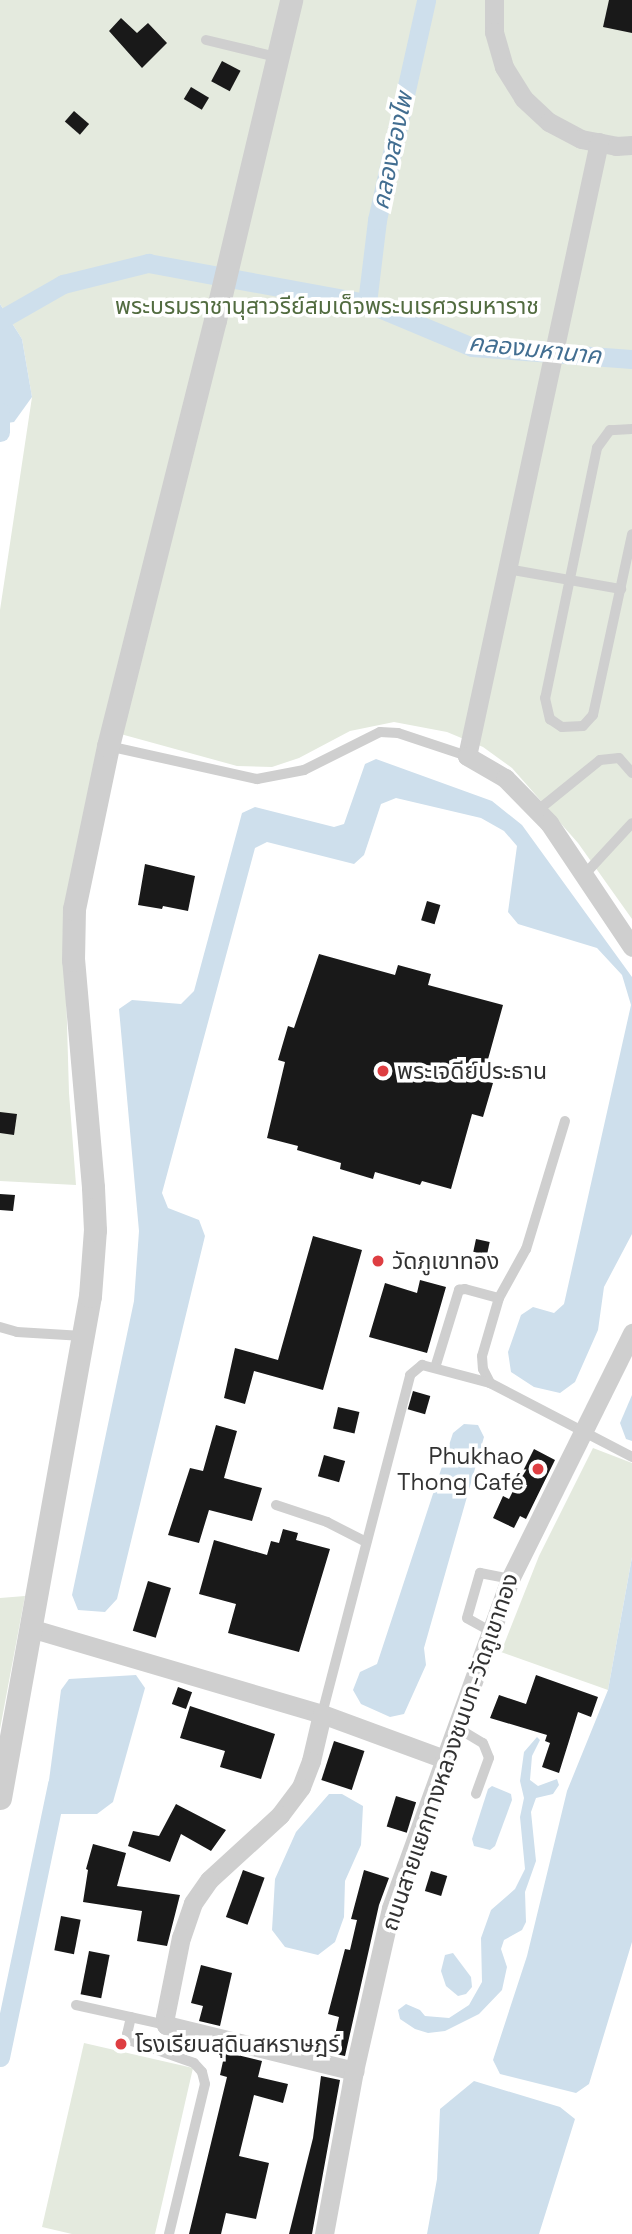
<!DOCTYPE html>
<meta charset="utf-8">
<style>
body{margin:0}
#map{position:relative;width:632px;height:2234px;overflow:hidden;background:#fff;font-family:"Space Grotesk","Noto Sans Thai",sans-serif}
div>[style]{position:absolute}
[style*='--x']{left:calc(var(--x)*1px);top:calc(var(--y)*1px);width:calc(var(--w)*1px);rotate:calc(var(--a)*1deg)}
.green>*{inset:0;background:#e4eade}
.water>*{inset:0;background:#cedfec}
.canal>*{height:19px;margin:-9.5px;padding:0 9.5px;transform-origin:9.5px;border-radius:9.5px;background:#cedfec}
.building>*{inset:0;background:#191919;transform-origin:0 0}
.service>*{height:10px;margin:-5px;padding:0 5px;transform-origin:5px;border-radius:5px;background:#cfcfcf}
.minor>*{height:19px;margin:-9.5px;padding:0 9.5px;transform-origin:9.5px;border-radius:9.5px;background:#cfcfcf}
.tertiary>*{height:23px;margin:-11.5px;padding:0 11.5px;transform-origin:11.5px;border-radius:11.5px;background:#cfcfcf}
.dots>*{width:19px;height:19px;translate:-50% -50%;box-sizing:border-box;border:4px solid #fff;border-radius:50%}
span{translate:-50% -50%;white-space:nowrap;text-align:center;line-height:1.15;-webkit-text-stroke:7px #fff;paint-order:stroke}
.park-label{font-size:23px;color:#526c40}
.poi-label{font-size:23px;color:#323232}
.left{translate:0 -50%;text-align:left}
.right{translate:-100% -50%;text-align:right}
.street-label{font-size:23px;color:#323232}
.water-label{font-size:24px;color:#426e91;font-style:italic}
</style>
<div id="map">
<div class="green">
<div style="clip-path:polygon(0 0,632px 0,632px 919px,578px 843px,512px 768px,483px 747px,447px 732px,394px 722px,350px 731px,299px 758px,272px 767px,237px 766px,106px 730px,66px 989px,69px 1093px,76px 1185px,0 1181px,0 610px,32px 397px,22px 339px,0 304px)"></div>
<div style="clip-path:polygon(593px 1448px,632px 1463px,632px 1557px,608px 1690px,501px 1652px,539px 1556px)"></div>
<div style="clip-path:polygon(25px 1596px,0 1729px,0 1598px)"></div>
<div style="clip-path:polygon(84px 2043px,193px 2068px,155px 2234px,72px 2234px,42px 2227px)"></div>
</div>
<div class="water">
<div style="clip-path:polygon(0 304px,22px 339px,32px 397px,14px 422px,0 424px)"></div>
<div style="clip-path:polygon(376px 759px,492px 801px,522px 825px,632px 977px,632px 1234px,604px 1287px,598px 1330px,575px 1382px,560px 1393px,534px 1387px,511px 1372px,508px 1352px,521px 1315px,533px 1307px,554px 1313px,564px 1304px,631px 1005px,622px 975px,597px 948px,518px 924px,508px 912px,517px 846px,504px 831px,481px 818px,396px 798px,381px 804px,364px 855px,354px 864px,267px 842px,255px 848px,162px 1193px,168px 1208px,199px 1220px,205px 1236px,117px 1599px,105px 1612px,78px 1610px,72px 1595px,134px 1301px,139px 1231px,119px 1009px,132px 1000px,181px 1004px,194px 991px,242px 813px,255px 807px,334px 827px,344px 824px,365px 764px)"></div>
<div style="clip-path:polygon(632px 1395px,632px 1441px,626px 1439px,620px 1423px)"></div>
<div style="clip-path:polygon(464px 1424px,478px 1425px,484px 1437px,424px 1648px,426px 1665px,404px 1714px,390px 1717px,361px 1704px,353px 1690px,360px 1672px,377px 1664px,453px 1433px)"></div>
<div style="clip-path:polygon(632px 1557px,632px 1942px,589px 2084px,576px 2093px,500px 2074px,493px 2060px,527px 1956px,567px 1791px,608px 1690px)"></div>
<div style="clip-path:polygon(136px 1675px,145px 1688px,113px 1802px,97px 1814px,58px 1814px,46px 1803px,61px 1690px,69px 1679px)"></div>
<div style="clip-path:polygon(537px 1737px,540px 1740px,532px 1756px,530px 1780px,538px 1786px,557px 1779px,559px 1785px,553px 1794px,536px 1798px,531px 1812px,536px 1861px,525px 1892px,526px 1922px,522px 1930px,504px 1940px,501px 1949px,507px 1967px,502px 1990px,479px 2014px,445px 2031px,428px 2033px,415px 2029px,400px 2019px,398px 2010px,406px 2004px,420px 2010px,425px 2016px,449px 2018px,469px 2005px,482px 1982px,481px 1938px,491px 1910px,515px 1889px,525px 1869px,520px 1817px,524px 1798px,520px 1781px,524px 1752px)"></div>
<div style="clip-path:polygon(492px 1786px,511px 1794px,512px 1800px,495px 1846px,490px 1850px,474px 1846px,472px 1839px,488px 1789px)"></div>
<div style="clip-path:polygon(329px 1794px,342px 1794px,363px 1806px,361px 1845px,345px 1881px,344px 1917px,335px 1942px,318px 1955px,285px 1947px,272px 1930px,275px 1879px,296px 1832px)"></div>
<div style="clip-path:polygon(453px 1953px,471px 1977px,472px 1987px,466px 1994px,458px 1996px,446px 1986px,441px 1971px,445px 1955px)"></div>
<div style="clip-path:polygon(474px 2081px,560px 2107px,575px 2119px,539px 2234px,427px 2234px,437px 2179px,440px 2109px)"></div>
</div>
<div class="canal">
<div style="--x:367;--y:303;--w:84;--a:-83.1"></div>
<div style="--x:377;--y:220;--w:225;--a:-77.4"></div>
<div style="--x:0;--y:320;--w:73;--a:-29.7"></div>
<div style="--x:63;--y:284;--w:88;--a:-13.9"></div>
<div style="--x:148;--y:263;--w:223;--a:10.4"></div>
<div style="--x:367;--y:303;--w:114;--a:22.7"></div>
<div style="--x:472;--y:347;--w:160;--a:4.3"></div>
<div style="--x:0;--y:412;--w:20;--a:90"></div>
<div style="--x:0;--y:2057;--w:279;--a:-78.2"></div>
</div>
<div class="building">
<div style="clip-path:polygon(609px 0,632px 0,632px 33px,603px 27px)"></div>
<div style="clip-path:polygon(121px 18px,137px 33px,148px 23px,167px 43px,142px 68px,109px 31px)"></div>
<div style="left:222px;top:61px;width:21px;height:23px;rotate:28deg"></div>
<div style="left:191px;top:87px;width:21px;height:14px;rotate:31deg"></div>
<div style="left:74px;top:111px;width:20px;height:14px;rotate:41deg"></div>
<div style="clip-path:polygon(145px 864px,195px 876px,188px 911px,163px 906px,162px 909px,138px 905px)"></div>
<div style="left:427px;top:901px;width:14px;height:20px;rotate:17deg"></div>
<div style="clip-path:polygon(319px 954px,395px 975px,398px 965px,431px 974px,428px 985px,503px 1005px,482px 1081px,493px 1083px,483px 1117px,472px 1114px,451px 1189px,422px 1181px,420px 1185px,375px 1172px,373px 1179px,340px 1169px,341px 1163px,297px 1150px,298px 1146px,267px 1138px,285px 1062px,278px 1060px,288px 1026px,294px 1028px)"></div>
<div style="clip-path:polygon(0 1112px,17px 1114px,14px 1135px,0 1133px)"></div>
<div style="clip-path:polygon(0 1194px,15px 1195px,13px 1211px,0 1210px)"></div>
<div style="clip-path:polygon(313px 1236px,362px 1250px,323px 1390px,254px 1371px,245px 1404px,224px 1398px,235px 1348px,278px 1360px)"></div>
<div style="left:476px;top:1239px;width:14px;height:13px;rotate:12deg"></div>
<div style="clip-path:polygon(420px 1280px,446px 1287px,427px 1353px,369px 1337px,385px 1283px,417px 1293px)"></div>
<div style="left:413px;top:1391px;width:18px;height:19px;rotate:16deg"></div>
<div style="left:338px;top:1407px;width:22px;height:22px;rotate:13deg"></div>
<div style="clip-path:polygon(216px 1425px,237px 1431px,224px 1478px,262px 1488px,252px 1521px,209px 1510px,199px 1543px,168px 1535px,190px 1468px,203px 1471px)"></div>
<div style="clip-path:polygon(534px 1449px,555px 1460px,526px 1519px,520px 1516px,514px 1528px,493px 1518px,503px 1496px,509px 1499px)"></div>
<div style="left:324px;top:1455px;width:22px;height:22px;rotate:16deg"></div>
<div style="clip-path:polygon(283px 1529px,298px 1533px,296px 1540px,330px 1549px,299px 1652px,228px 1633px,236px 1604px,199px 1594px,214px 1540px,267px 1555px,271px 1541px,279px 1543px)"></div>
<div style="left:148px;top:1581px;width:24px;height:52px;rotate:17deg"></div>
<div style="clip-path:polygon(536px 1675px,598px 1697px,591px 1717px,578px 1712px,559px 1773px,542px 1767px,550px 1743px,545px 1741px,547px 1735px,490px 1718px,499px 1695px,526px 1704px)"></div>
<div style="left:178px;top:1687px;width:15px;height:18px;rotate:20deg"></div>
<div style="clip-path:polygon(190px 1706px,275px 1734px,261px 1779px,220px 1767px,225px 1751px,180px 1738px)"></div>
<div style="left:334px;top:1741px;width:32px;height:41px;rotate:18deg"></div>
<div style="left:396px;top:1796px;width:21px;height:32px;rotate:17deg"></div>
<div style="clip-path:polygon(176px 1804px,226px 1830px,211px 1851px,181px 1834px,170px 1862px,128px 1846px,133px 1831px,159px 1836px)"></div>
<div style="clip-path:polygon(93px 1844px,126px 1853px,117px 1886px,180px 1895px,167px 1946px,137px 1941px,142px 1911px,83px 1902px,88px 1870px,86px 1869px)"></div>
<div style="left:243px;top:1870px;width:23px;height:50px;rotate:20deg"></div>
<div style="clip-path:polygon(364px 1870px,389px 1878px,379px 1905px,345px 2056px,331px 2053px,339px 2017px,328px 2014px,345px 1949px,350px 1950px,357px 1920px,351px 1919px)"></div>
<div style="left:431px;top:1871px;width:17px;height:21px;rotate:17deg"></div>
<div style="left:61px;top:1916px;width:20px;height:35px;rotate:11deg"></div>
<div style="left:89px;top:1951px;width:21px;height:44px;rotate:11deg"></div>
<div style="clip-path:polygon(201px 1965px,232px 1973px,220px 2026px,199px 2021px,203px 2006px,191px 2003px)"></div>
<div style="clip-path:polygon(225px 2052px,262px 2061px,258px 2077px,288px 2084px,283px 2103px,254px 2095px,239px 2156px,269px 2163px,256px 2219px,226px 2213px,221px 2234px,189px 2234px,227px 2077px,220px 2075px)"></div>
<div style="clip-path:polygon(321px 2076px,340px 2080px,312px 2234px,289px 2234px,313px 2138px)"></div>
</div>
<div class="service">
<div style="--x:206;--y:40;--w:73;--a:13.5"></div>
<div style="--x:632;--y:429;--w:22;--a:177"></div>
<div style="--x:610;--y:430;--w:22;--a:126"></div>
<div style="--x:597;--y:448;--w:255;--a:101.7"></div>
<div style="--x:545;--y:698;--w:22;--a:77"></div>
<div style="--x:550;--y:719;--w:14;--a:34"></div>
<div style="--x:562;--y:727;--w:21;--a:-3"></div>
<div style="--x:583;--y:726;--w:15;--a:-48"></div>
<div style="--x:593;--y:715;--w:185;--a:-77.8"></div>
<div style="--x:507;--y:569;--w:116;--a:10"></div>
<div style="--x:108;--y:746;--w:153;--a:12.5"></div>
<div style="--x:257;--y:779;--w:48;--a:-10.8"></div>
<div style="--x:304;--y:770;--w:85;--a:-26.6"></div>
<div style="--x:380;--y:732;--w:18;--a:3"></div>
<div style="--x:398;--y:733;--w:73;--a:18.4"></div>
<div style="--x:537;--y:811;--w:81;--a:-39"></div>
<div style="--x:600;--y:760;--w:19;--a:-6"></div>
<div style="--x:619;--y:758;--w:20;--a:49"></div>
<div style="--x:585;--y:874;--w:69;--a:-47.3"></div>
<div style="--x:565;--y:1121;--w:134;--a:106.9"></div>
<div style="--x:526;--y:1249;--w:56;--a:118.9"></div>
<div style="--x:499;--y:1298;--w:60;--a:106.3"></div>
<div style="--x:482;--y:1356;--w:13;--a:86"></div>
<div style="--x:483;--y:1369;--w:16;--a:63"></div>
<div style="--x:490;--y:1383;--w:160;--a:27.5"></div>
<div style="--x:0;--y:1327;--w:18;--a:16"></div>
<div style="--x:17;--y:1332;--w:66;--a:3.5"></div>
<div style="--x:435;--y:1368;--w:82;--a:-72.9"></div>
<div style="--x:459;--y:1290;--w:6;--a:-9"></div>
<div style="--x:465;--y:1289;--w:35;--a:15"></div>
<div style="--x:276;--y:1505;--w:54;--a:18.4"></div>
<div style="--x:327;--y:1522;--w:44;--a:27.1"></div>
<div style="--x:490;--y:1631;--w:26;--a:-151"></div>
<div style="--x:467;--y:1618;--w:47;--a:-73.9"></div>
<div style="--x:480;--y:1573;--w:31;--a:11"></div>
<div style="--x:322;--y:1714;--w:350;--a:-75.4"></div>
<div style="--x:410;--y:1375;--w:16;--a:-40"></div>
<div style="--x:422;--y:1365;--w:70;--a:14.8"></div>
<div style="--x:456;--y:1727;--w:31;--a:31"></div>
<div style="--x:483;--y:1743;--w:16;--a:68"></div>
<div style="--x:489;--y:1758;--w:38;--a:110"></div>
<div style="--x:76;--y:2005;--w:92;--a:12.5"></div>
<div style="--x:131;--y:2017;--w:17;--a:103"></div>
<div style="--x:127;--y:2034;--w:6;--a:72"></div>
<div style="--x:129;--y:2040;--w:69;--a:19.5"></div>
<div style="--x:194;--y:2063;--w:12;--a:48"></div>
<div style="--x:202;--y:2072;--w:12;--a:76"></div>
<div style="--x:205;--y:2084;--w:154;--a:103.5"></div>
</div>
<div class="minor">
<div style="--x:494;--y:0;--w:32;--a:90"></div>
<div style="--x:494;--y:32;--w:36;--a:74"></div>
<div style="--x:504;--y:67;--w:36;--a:58"></div>
<div style="--x:523;--y:98;--w:35;--a:43"></div>
<div style="--x:549;--y:122;--w:36;--a:28"></div>
<div style="--x:581;--y:139;--w:36;--a:11"></div>
<div style="--x:616;--y:146;--w:16;--a:-4"></div>
<div style="--x:599;--y:142;--w:628;--a:102.13"></div>
<div style="--x:467;--y:756;--w:44;--a:30.1"></div>
<div style="--x:505;--y:778;--w:63;--a:45.6"></div>
<div style="--x:549;--y:823;--w:149;--a:56.2"></div>
<div style="--x:30;--y:1628;--w:304;--a:16.4"></div>
<div style="--x:322;--y:1714;--w:130;--a:20.2"></div>
<div style="--x:322;--y:1714;--w:48;--a:103.2"></div>
<div style="--x:311;--y:1761;--w:28;--a:111"></div>
<div style="--x:301;--y:1787;--w:35;--a:127"></div>
<div style="--x:280;--y:1815;--w:96;--a:137.5"></div>
<div style="--x:209;--y:1880;--w:28;--a:125"></div>
<div style="--x:193;--y:1903;--w:36;--a:109"></div>
<div style="--x:181;--y:1937;--w:82;--a:101.3"></div>
<div style="--x:165;--y:2017;--w:8;--a:83"></div>
<div style="--x:166;--y:2025;--w:194;--a:13.7"></div>
<div style="--x:324;--y:2234;--w:166;--a:-79.6"></div>
<div style="--x:354;--y:2071;--w:167;--a:-77.2"></div>
<div style="--x:391;--y:1908;--w:350;--a:-70.1"></div>
<div style="--x:510;--y:1579;--w:275;--a:-63.6"></div>
</div>
<div class="tertiary">
<div style="--x:0;--y:1798;--w:510;--a:-79.84"></div>
<div style="--x:90;--y:1296;--w:66;--a:-85.7"></div>
<div style="--x:95;--y:1230;--w:43;--a:-92.7"></div>
<div style="--x:93;--y:1187;--w:228;--a:-95"></div>
<div style="--x:73;--y:960;--w:51;--a:-88.9"></div>
<div style="--x:74;--y:909;--w:167;--a:-78.2"></div>
<div style="--x:108;--y:746;--w:439;--a:-75.9"></div>
<div style="--x:215;--y:320;--w:329;--a:-76.6"></div>
</div>
<div class="dots">
<div style="left:383px;top:1071px;background:#de3e42"></div>
<div style="left:378px;top:1261px;background:#de3e42"></div>
<div style="left:538px;top:1469px;background:#de3e42"></div>
<div style="left:121px;top:2044px;background:#de3e42"></div>
</div>
<div class="park-label">
<span style="left:327px;top:306px">พระบรมราชานุสาวรีย์สมเด็จพระนเรศวรมหาราช</span>
</div>
<div class="poi-label">
<span class="left" style="left:397px;top:1071px">พระเจดีย์ประธาน</span>
<span class="left" style="left:392px;top:1261px">วัดภูเขาทอง</span>
<span class="right" style="left:524px;top:1469px">Phukhao<br>Thong Café</span>
<span class="left" style="left:135px;top:2044px">โรงเรียนสุดินสหราษฎร์</span>
</div>
<div class="street-label">
<span style="left:450px;top:1752px;rotate:-71deg">ถนนสายแยกทางหลวงชนบท-วัดภูเขาทอง</span>
</div>
<div class="water-label">
<span style="left:392px;top:151px;rotate:-78deg">คลองสองไพ</span>
<span style="left:535px;top:349px;rotate:6deg">คลองมหานาค</span>
</div>
</div>
